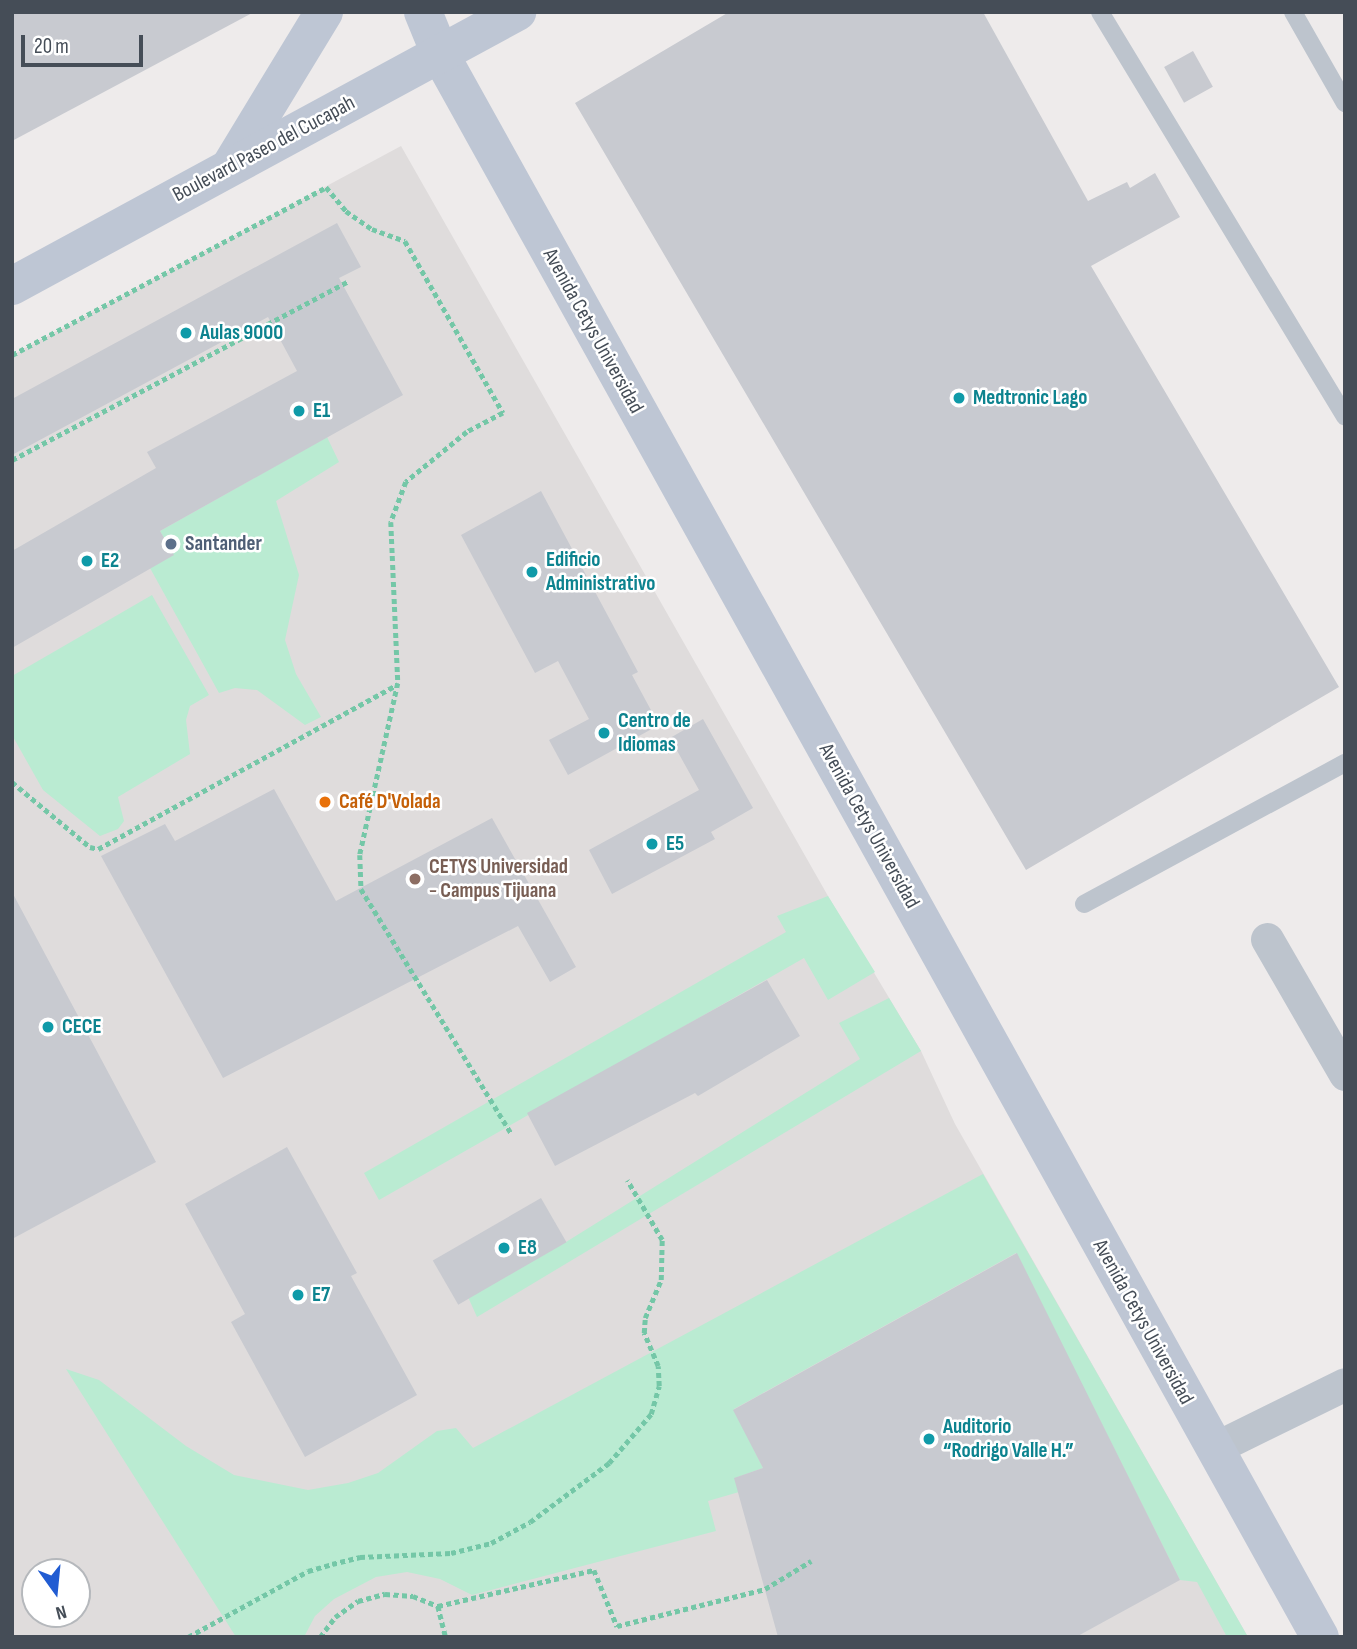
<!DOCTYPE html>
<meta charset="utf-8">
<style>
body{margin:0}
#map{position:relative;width:1357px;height:1649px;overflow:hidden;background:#eeebeb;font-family:"Sofia Sans Condensed",sans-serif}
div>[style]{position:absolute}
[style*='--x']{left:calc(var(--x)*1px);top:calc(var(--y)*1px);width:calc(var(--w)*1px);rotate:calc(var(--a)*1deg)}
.education>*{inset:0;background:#dfdcdc}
.green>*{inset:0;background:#baebd2}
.building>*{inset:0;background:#c8cad0;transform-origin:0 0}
.path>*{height:4.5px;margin-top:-2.25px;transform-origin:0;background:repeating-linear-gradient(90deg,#74c7a7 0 5px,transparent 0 8.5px)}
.lane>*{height:18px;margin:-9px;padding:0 9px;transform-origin:9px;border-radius:9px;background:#bdc4cd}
.street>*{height:33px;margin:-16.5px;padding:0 16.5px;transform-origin:16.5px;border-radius:16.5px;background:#bdc4cd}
.secondary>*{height:38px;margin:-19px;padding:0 19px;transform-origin:19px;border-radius:19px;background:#bec6d4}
.dots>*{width:19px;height:19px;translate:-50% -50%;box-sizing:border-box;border:4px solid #fff;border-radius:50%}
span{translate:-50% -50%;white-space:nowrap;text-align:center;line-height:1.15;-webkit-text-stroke:5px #fff;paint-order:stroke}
.street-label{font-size:21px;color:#454d57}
.culture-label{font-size:21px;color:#0d838f;font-weight:700}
.left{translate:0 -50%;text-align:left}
.service-label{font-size:21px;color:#4e5e75;font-weight:700}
.food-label{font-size:21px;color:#c56008;font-weight:700}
.education-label{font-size:21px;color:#785e54;font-weight:700}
.frame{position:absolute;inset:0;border:14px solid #454d57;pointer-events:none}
.north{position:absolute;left:21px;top:1558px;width:70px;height:70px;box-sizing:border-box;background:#fff;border:2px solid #b5b8bc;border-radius:50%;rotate:165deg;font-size:19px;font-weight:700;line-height:28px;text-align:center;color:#454d57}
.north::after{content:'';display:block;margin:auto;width:24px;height:32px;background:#215cd2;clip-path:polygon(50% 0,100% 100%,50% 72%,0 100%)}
.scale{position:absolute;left:21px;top:35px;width:122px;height:32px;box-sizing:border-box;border:4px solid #454d57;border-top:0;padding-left:9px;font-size:21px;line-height:24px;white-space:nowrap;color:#454d57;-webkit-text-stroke:5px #fff;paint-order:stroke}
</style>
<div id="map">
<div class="education">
<div style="clip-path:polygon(evenodd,401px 146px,828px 896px,921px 1051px,955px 1124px,1248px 1637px,12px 1637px,12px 355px,401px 146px,35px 1572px,77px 1572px,77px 1614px,35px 1614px,35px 1572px)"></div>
</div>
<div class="green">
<div style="clip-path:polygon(327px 437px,339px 462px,276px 501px,299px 575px,285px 640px,296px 674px,321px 717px,305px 725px,257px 690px,235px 688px,219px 693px,150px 568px,173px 555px,160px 531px)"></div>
<div style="clip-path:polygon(152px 595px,209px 695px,190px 706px,186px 720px,190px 754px,118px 797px,124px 821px,118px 829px,100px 836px,43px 790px,12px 735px,12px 676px)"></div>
<div style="clip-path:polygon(828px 896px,875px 972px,828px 1000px,804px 958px,379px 1200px,364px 1173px,786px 932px,777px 916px)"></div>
<div style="clip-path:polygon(889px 998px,921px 1051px,477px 1317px,468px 1297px,566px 1242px,860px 1059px,839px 1023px)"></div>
<div style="clip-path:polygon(983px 1174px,1248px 1637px,1227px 1637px,1197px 1582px,1180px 1580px,1016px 1253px,734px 1409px,763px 1468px,735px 1478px,739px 1492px,708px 1501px,716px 1531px,472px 1595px,440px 1579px,407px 1572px,376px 1577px,334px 1599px,315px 1616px,304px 1637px,236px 1637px,66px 1369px,99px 1380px,186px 1446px,234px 1475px,308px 1490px,348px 1483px,378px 1473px,437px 1431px,456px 1428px,473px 1448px)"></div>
</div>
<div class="building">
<div style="clip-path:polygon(12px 12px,254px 12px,12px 141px)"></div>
<div style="clip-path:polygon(729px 12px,983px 12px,1088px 201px,1127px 182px,1130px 188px,1155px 173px,1180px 217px,1091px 266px,1339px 687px,1026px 870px,575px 103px)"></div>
<div style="left:1193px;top:51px;width:41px;height:33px;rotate:61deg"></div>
<div style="clip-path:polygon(337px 223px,361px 267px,339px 278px,403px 395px,160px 531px,174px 555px,12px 648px,12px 551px,156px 468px,147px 452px,297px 371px,268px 317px,12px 455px,12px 399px)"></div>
<div style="clip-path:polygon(541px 491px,638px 672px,632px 675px,659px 725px,568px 775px,549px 740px,589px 719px,558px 661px,535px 673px,461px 535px)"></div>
<div style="clip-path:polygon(703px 719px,753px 808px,711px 832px,715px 839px,612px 894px,589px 850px,699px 790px,670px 738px)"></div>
<div style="clip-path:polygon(274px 789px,336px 901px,492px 818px,576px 967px,550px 982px,518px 926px,223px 1078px,101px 856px,165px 824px,175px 841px)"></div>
<div style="clip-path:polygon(12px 892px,156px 1162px,12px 1239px)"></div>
<div style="clip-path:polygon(767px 980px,800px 1036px,698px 1096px,695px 1093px,555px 1166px,527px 1113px)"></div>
<div style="clip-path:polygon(287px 1147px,357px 1273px,351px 1276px,417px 1395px,305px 1457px,231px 1322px,245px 1314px,185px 1204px)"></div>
<div style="left:541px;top:1198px;width:51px;height:125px;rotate:60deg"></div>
<div style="clip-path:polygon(1017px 1253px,1180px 1580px,1076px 1637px,778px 1637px,734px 1478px,763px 1468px,733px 1410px)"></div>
</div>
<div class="path">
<div style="--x:12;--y:355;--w:356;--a:-28.1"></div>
<div style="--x:326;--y:187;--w:31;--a:50"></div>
<div style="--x:346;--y:211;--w:32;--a:35"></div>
<div style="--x:372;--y:229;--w:35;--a:20"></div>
<div style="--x:405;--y:241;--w:198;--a:60.3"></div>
<div style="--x:503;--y:413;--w:41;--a:152.2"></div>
<div style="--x:467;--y:432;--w:79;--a:140.7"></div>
<div style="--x:406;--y:482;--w:43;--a:110.6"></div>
<div style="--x:391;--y:522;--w:161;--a:87.5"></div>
<div style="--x:398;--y:683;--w:176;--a:102.5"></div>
<div style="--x:360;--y:855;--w:34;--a:88"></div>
<div style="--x:361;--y:889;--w:286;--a:58.4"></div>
<div style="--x:12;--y:460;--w:381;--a:-28"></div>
<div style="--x:12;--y:782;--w:102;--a:39.8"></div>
<div style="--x:90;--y:847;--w:8;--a:14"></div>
<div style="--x:98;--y:849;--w:342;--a:-28.8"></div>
<div style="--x:438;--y:1606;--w:160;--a:-13"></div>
<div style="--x:594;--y:1570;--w:61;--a:67.7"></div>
<div style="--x:617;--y:1626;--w:153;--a:-14"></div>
<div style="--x:765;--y:1589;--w:54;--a:-31.3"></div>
<div style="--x:188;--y:1637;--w:137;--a:-28.8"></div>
<div style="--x:308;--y:1571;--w:25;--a:-16"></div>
<div style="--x:332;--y:1564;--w:29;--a:-14"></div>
<div style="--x:360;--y:1557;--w:91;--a:-2.5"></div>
<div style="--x:451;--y:1553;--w:41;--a:-14"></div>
<div style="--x:491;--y:1543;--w:44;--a:-28.3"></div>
<div style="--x:530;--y:1522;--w:99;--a:-36.8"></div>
<div style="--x:609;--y:1463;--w:65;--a:-49.4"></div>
<div style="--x:651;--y:1414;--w:29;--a:-74"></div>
<div style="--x:659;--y:1386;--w:20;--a:-93"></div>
<div style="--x:658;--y:1366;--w:36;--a:-113"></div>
<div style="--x:644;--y:1333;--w:15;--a:-86"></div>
<div style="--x:645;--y:1318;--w:41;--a:-67.2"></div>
<div style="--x:661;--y:1280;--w:40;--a:-88.6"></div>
<div style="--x:662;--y:1240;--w:69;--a:-120.3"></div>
<div style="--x:320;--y:1637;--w:25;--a:-53"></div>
<div style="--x:335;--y:1617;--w:28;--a:-35"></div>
<div style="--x:358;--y:1601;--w:28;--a:-15"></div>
<div style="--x:385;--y:1594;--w:28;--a:4"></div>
<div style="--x:413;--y:1596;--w:27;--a:22"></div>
<div style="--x:438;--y:1606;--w:32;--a:76"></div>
</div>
<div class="lane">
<div style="--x:1100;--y:12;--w:473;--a:58.8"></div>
<div style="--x:1293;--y:12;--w:105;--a:60.3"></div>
<div style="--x:1084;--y:904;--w:297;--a:-28.4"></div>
</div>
<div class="street">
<div style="--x:1267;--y:939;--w:156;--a:60"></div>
<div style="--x:1213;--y:1449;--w:147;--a:-26.2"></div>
</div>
<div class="secondary">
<div style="--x:423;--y:12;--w:48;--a:67.8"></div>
<div style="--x:441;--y:56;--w:1809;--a:60.93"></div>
<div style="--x:231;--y:165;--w:179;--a:-58.7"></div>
<div style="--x:12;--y:286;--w:575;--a:-28.48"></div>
</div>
<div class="dots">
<div style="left:186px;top:333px;background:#0f9aa8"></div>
<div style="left:959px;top:398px;background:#0f9aa8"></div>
<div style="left:299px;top:411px;background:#0f9aa8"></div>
<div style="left:171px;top:544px;background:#5c6f8a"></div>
<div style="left:87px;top:561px;background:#0f9aa8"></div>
<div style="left:532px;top:572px;background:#0f9aa8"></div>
<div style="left:604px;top:733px;background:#0f9aa8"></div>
<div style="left:325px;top:802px;background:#e8710a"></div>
<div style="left:652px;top:844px;background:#0f9aa8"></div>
<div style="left:415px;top:879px;background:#8d6e63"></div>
<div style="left:48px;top:1027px;background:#0f9aa8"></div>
<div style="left:504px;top:1248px;background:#0f9aa8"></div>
<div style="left:298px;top:1295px;background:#0f9aa8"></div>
<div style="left:929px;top:1439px;background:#0f9aa8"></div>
</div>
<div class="street-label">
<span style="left:264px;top:149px;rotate:-28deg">Boulevard Paseo del Cucapah</span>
<span style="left:593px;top:331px;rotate:61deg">Avenida Cetys Universidad</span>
<span style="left:869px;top:826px;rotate:61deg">Avenida Cetys Universidad</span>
<span style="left:1143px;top:1322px;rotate:61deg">Avenida Cetys Universidad</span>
</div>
<div class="culture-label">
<span class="left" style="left:200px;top:333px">Aulas 9000</span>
<span class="left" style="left:973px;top:398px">Medtronic Lago</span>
<span class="left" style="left:313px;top:411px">E1</span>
<span class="left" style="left:546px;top:572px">Edificio<br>Administrativo</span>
<span class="left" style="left:101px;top:561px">E2</span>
<span class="left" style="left:618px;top:733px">Centro de<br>Idiomas</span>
<span class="left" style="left:666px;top:844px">E5</span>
<span class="left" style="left:62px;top:1027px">CECE</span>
<span class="left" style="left:518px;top:1248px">E8</span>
<span class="left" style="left:312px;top:1295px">E7</span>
<span class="left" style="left:943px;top:1439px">Auditorio<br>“Rodrigo Valle H.”</span>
</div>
<div class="service-label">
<span class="left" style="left:185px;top:544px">Santander</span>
</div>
<div class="food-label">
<span class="left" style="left:339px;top:802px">Café D'Volada</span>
</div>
<div class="education-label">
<span class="left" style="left:429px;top:879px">CETYS Universidad<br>- Campus Tijuana</span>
</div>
<div class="frame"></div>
<div class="north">N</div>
<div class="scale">20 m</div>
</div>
